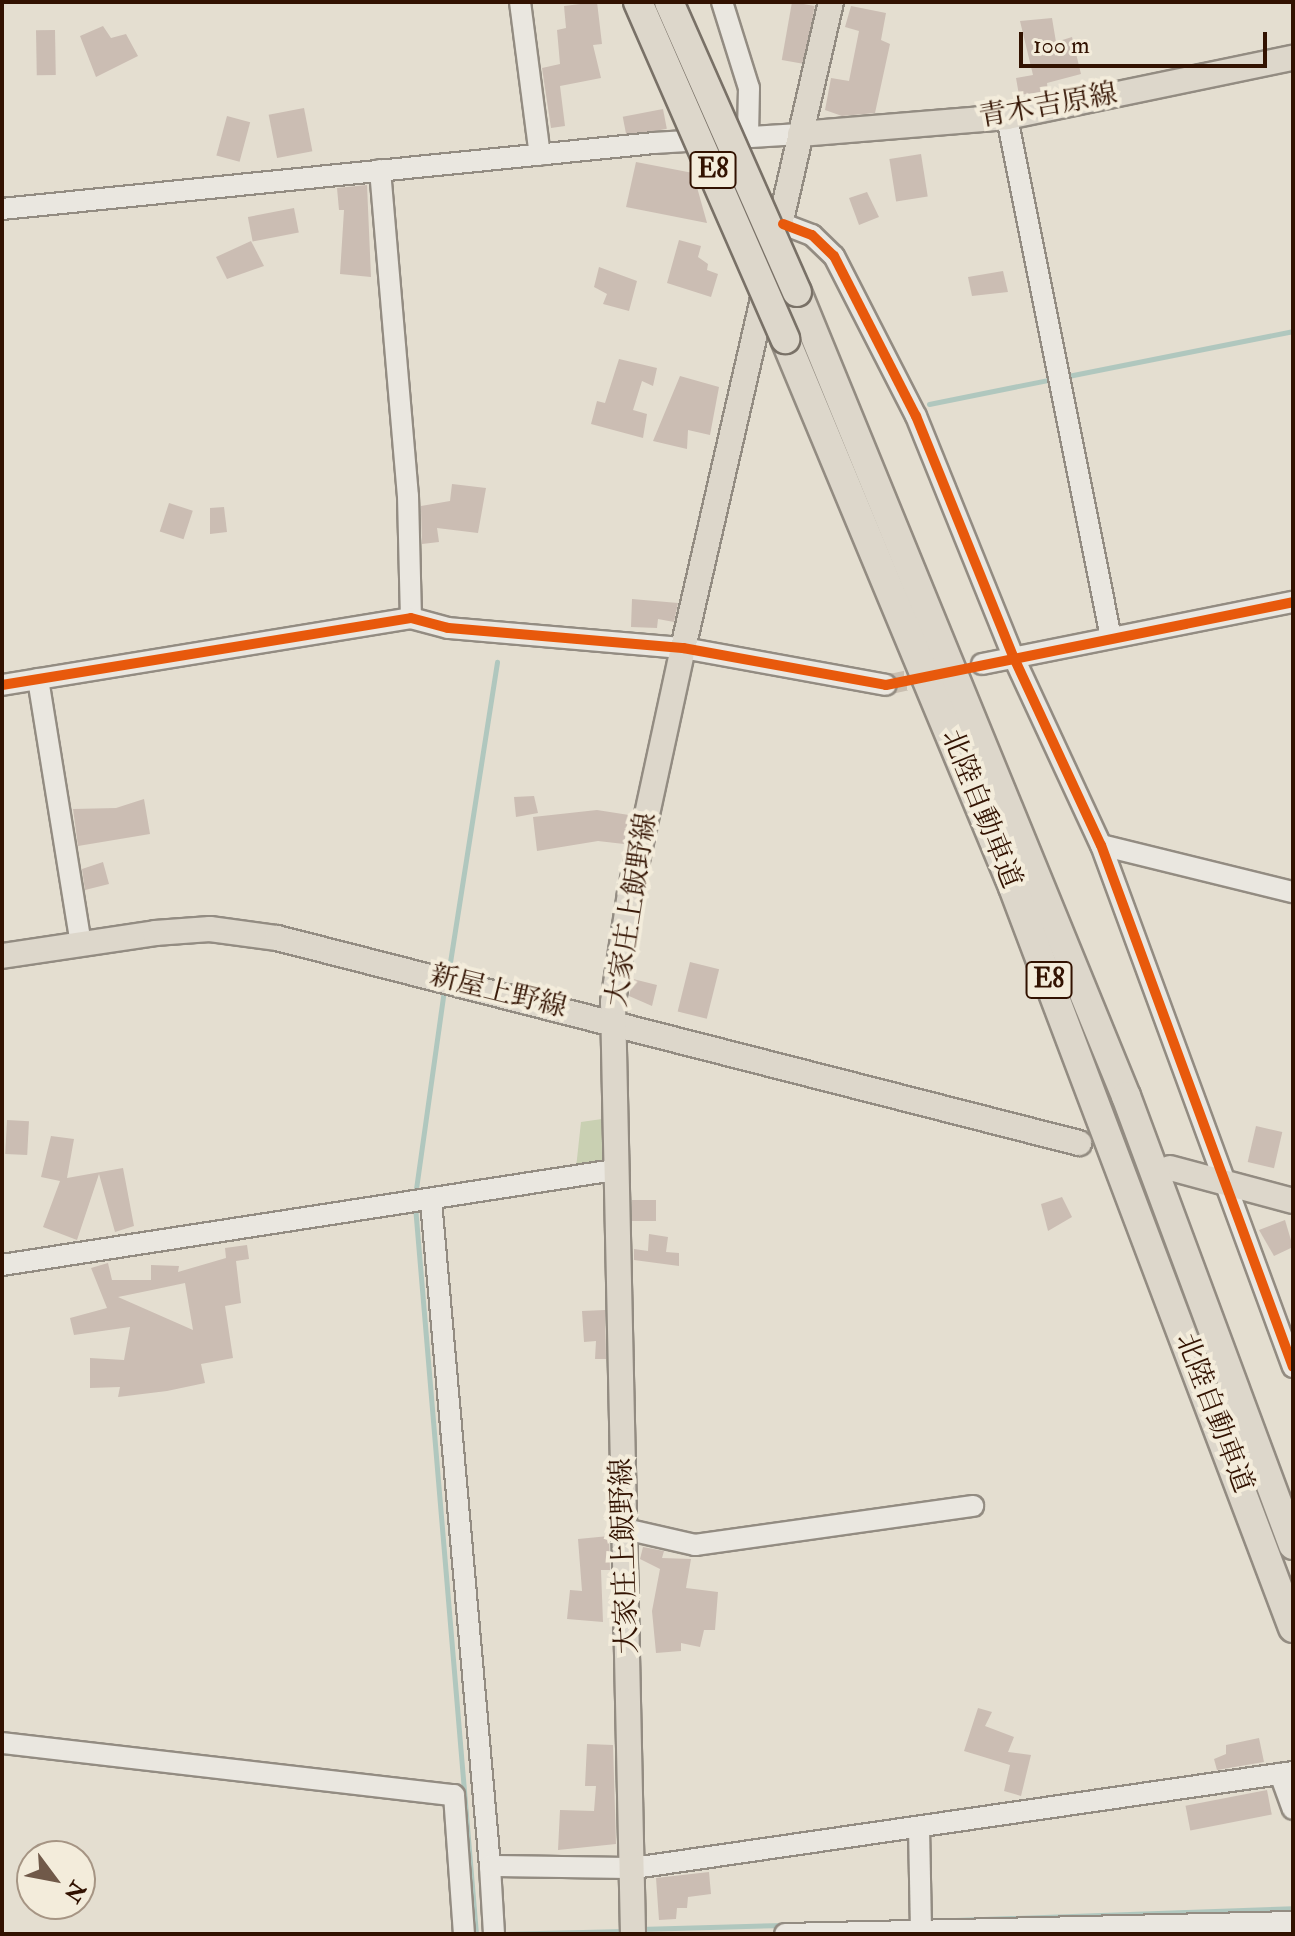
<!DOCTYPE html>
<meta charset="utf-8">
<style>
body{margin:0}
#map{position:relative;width:1295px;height:1936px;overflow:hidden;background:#e4ded0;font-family:"IM FELL Double Pica","Noto Serif JP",serif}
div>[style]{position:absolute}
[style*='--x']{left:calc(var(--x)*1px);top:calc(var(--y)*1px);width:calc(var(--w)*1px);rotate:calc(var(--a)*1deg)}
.green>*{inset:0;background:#c9d0b2}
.stream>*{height:5px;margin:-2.5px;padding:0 2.5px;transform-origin:2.5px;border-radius:2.5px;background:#b0c7be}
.building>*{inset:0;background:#cbbdb3;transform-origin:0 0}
.minor-tunnel>*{height:20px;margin-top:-10px;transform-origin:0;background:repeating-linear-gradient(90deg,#c9bfb1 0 20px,transparent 0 30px)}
.roads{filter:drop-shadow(2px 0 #938c82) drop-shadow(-2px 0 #938c82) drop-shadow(0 2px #938c82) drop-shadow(0 -2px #938c82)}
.minor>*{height:20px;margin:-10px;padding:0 10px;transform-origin:10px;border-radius:10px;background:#eae7e0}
.major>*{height:24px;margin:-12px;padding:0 12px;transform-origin:12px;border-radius:12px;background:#ddd7cb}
.highway>*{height:28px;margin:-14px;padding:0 14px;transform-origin:14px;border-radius:14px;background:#ddd7cb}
.bridges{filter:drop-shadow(2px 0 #797167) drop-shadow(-2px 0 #797167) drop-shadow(0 2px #797167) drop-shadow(0 -2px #797167)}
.highway-bridge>*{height:28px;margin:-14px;padding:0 14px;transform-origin:14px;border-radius:14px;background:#ddd7cb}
.cycleway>*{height:10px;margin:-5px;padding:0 5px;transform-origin:5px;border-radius:5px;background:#e8590c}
span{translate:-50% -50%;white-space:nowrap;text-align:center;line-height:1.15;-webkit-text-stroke:8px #f3ecdb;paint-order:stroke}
.shield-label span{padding:2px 6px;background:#f3ecdb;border:2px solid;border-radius:6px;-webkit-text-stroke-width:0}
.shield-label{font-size:26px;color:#321201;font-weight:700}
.street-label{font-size:28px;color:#321201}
.frame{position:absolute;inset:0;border:4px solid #321201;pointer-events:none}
.north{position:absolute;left:16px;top:1840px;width:80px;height:80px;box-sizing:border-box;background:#f3ecdb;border:2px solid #a69584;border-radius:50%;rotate:122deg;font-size:22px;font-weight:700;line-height:32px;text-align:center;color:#321201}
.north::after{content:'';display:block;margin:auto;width:28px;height:36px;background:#705949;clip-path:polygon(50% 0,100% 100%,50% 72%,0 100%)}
.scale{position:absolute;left:1019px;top:32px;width:248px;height:36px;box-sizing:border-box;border:4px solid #321201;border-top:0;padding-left:10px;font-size:24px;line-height:28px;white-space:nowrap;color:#321201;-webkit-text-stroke:6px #f3ecdb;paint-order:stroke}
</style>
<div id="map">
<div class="green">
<div style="clip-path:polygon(602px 1119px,604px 1164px,576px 1168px,581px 1122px)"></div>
</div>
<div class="stream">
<div style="--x:1063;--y:377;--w:235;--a:-11.3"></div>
<div style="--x:929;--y:404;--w:126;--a:-11.4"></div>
<div style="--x:448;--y:975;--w:317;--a:-81.1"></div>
<div style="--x:415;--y:1196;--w:209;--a:-82"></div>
<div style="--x:415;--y:1206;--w:731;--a:85.21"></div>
<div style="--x:927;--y:1921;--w:366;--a:-2"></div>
<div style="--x:639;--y:1929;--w:146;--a:-1.6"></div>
<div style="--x:499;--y:1934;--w:126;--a:-1.4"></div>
</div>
<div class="building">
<div style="clip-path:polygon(597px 2px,602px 44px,593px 45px,601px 78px,560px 86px,565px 126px,551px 128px,542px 68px,560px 64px,557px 30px,566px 28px,564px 6px)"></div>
<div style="left:792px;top:2px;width:23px;height:59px;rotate:10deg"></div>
<div style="clip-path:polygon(851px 6px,886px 13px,881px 40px,890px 44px,875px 113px,842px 116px,825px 110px,831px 78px,849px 81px,859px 31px,845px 27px)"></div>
<div style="clip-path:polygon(1052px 18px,1056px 42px,1072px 37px,1081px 74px,1047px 83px,1048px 91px,1019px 95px,1016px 78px,1033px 75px,1020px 21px)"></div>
<div style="clip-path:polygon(103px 26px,111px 38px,126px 34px,138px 56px,96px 77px,80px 36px)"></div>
<div style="left:55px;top:30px;width:45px;height:19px;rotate:89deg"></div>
<div style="left:304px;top:108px;width:44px;height:36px;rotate:79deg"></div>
<div style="left:663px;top:109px;width:20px;height:41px;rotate:79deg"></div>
<div style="left:227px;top:116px;width:24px;height:41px;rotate:15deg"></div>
<div style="left:921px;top:154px;width:43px;height:32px;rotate:81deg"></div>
<div style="clip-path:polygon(636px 162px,693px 173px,707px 223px,626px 207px)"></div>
<div style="clip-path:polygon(367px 185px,371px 277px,340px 274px,344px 210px,339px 210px,337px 188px)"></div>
<div style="clip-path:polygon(867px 192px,879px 217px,859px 225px,849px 198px)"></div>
<div style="left:294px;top:208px;width:25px;height:47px;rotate:79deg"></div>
<div style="clip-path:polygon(679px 240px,701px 246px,698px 257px,708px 264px,707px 270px,718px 274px,711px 297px,667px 283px)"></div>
<div style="clip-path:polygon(251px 241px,264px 266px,227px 279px,216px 257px)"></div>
<div style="clip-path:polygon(599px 267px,637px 281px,629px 311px,603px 304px,607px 294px,594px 287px)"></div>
<div style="clip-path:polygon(1003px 271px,1008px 292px,972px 296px,968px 277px)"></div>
<div style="clip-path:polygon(619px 359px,657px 368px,653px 386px,642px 381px,633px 410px,647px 414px,643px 438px,591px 424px,597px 401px,605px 403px)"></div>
<div style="clip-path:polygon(680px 376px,719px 387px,710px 435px,688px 430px,687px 449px,653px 441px)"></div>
<div style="clip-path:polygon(452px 484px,486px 488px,478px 533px,437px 528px,439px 542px,422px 544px,421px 506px,450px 501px)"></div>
<div style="left:169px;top:503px;width:25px;height:30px;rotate:18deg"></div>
<div style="clip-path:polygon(224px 507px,227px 532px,210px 534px,210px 508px)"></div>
<div style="clip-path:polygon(632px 599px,678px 603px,674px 622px,658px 619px,657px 628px,631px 627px)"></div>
<div style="clip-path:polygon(534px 796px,538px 813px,516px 817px,514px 797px)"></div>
<div style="clip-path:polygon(144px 799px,150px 834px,78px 846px,73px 809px,116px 808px)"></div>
<div style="clip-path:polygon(597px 810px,629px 815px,624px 844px,598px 841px,537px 851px,533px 817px)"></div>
<div style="clip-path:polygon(103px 862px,109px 884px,85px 890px,82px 869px)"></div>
<div style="left:690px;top:962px;width:30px;height:51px;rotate:14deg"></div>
<div style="clip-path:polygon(633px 979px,657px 985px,652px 1006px,629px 996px)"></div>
<div style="left:7px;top:1120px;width:22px;height:34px;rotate:3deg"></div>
<div style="left:1256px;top:1126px;width:27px;height:37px;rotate:13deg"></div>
<div style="clip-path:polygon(51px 1136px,74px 1139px,67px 1178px,123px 1168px,134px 1226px,115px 1232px,99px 1174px,77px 1240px,43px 1227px,60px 1181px,41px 1177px)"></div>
<div style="clip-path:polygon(1062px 1197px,1072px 1217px,1048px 1231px,1041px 1204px)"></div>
<div style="left:656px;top:1200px;width:21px;height:24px;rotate:90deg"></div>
<div style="clip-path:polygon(1285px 1220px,1293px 1247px,1274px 1256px,1259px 1230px)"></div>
<div style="clip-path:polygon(649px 1234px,668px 1237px,666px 1252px,679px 1253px,679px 1266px,634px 1260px,634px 1249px,648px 1251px)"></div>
<div style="clip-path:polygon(evenodd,247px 1245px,249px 1259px,236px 1261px,241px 1303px,225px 1306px,233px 1358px,201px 1364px,205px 1383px,167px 1391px,118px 1397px,120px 1387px,90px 1388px,90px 1358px,124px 1360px,130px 1327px,74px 1335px,70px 1318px,107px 1308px,91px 1268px,108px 1263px,112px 1280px,151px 1280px,151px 1265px,179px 1266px,178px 1272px,226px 1258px,225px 1248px,247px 1245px,185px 1283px,193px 1330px,118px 1297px,152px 1290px,185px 1283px)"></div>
<div style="clip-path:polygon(605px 1310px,606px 1359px,595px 1359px,596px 1341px,584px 1342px,582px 1311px)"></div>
<div style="clip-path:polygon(609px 1536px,610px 1570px,601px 1570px,603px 1622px,567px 1619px,570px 1590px,582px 1591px,578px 1539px)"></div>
<div style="clip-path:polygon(643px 1547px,664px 1551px,662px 1558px,691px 1559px,686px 1588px,718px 1592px,715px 1630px,704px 1630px,700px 1647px,681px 1643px,681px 1651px,656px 1653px,652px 1611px,660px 1569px,640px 1559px)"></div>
<div style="clip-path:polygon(978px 1708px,992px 1712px,985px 1726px,1014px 1737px,1008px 1752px,1031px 1755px,1021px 1796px,1004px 1791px,1010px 1765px,964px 1751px)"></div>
<div style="clip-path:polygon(1259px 1738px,1264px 1762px,1217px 1770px,1214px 1759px,1226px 1754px,1226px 1745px)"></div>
<div style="clip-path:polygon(587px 1744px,613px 1745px,616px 1844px,558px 1850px,560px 1810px,594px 1811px,596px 1786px,585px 1786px)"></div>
<div style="left:1267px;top:1790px;width:25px;height:83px;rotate:79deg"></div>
<div style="clip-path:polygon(709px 1872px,711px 1894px,688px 1897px,687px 1908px,677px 1908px,676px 1919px,659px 1920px,656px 1878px)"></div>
</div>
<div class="minor-tunnel">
<div style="--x:886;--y:685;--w:98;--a:-12.3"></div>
</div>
<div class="roads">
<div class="minor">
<div style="--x:520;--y:2;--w:154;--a:82.6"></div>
<div style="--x:722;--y:2;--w:90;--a:72.6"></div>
<div style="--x:749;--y:88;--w:49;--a:91.2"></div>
<div style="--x:1007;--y:117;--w:531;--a:78.71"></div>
<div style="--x:380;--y:170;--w:327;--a:85.1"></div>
<div style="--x:408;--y:496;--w:122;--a:88.6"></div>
<div style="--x:2;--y:209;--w:655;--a:-5.78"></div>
<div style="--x:654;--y:143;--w:146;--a:-3.5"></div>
<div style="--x:783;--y:224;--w:31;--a:21"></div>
<div style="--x:812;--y:235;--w:30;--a:44"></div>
<div style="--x:834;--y:256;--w:180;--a:62.9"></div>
<div style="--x:916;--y:416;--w:261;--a:68"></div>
<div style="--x:1014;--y:658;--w:206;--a:65.1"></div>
<div style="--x:1101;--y:845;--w:556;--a:69.81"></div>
<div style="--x:982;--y:664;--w:317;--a:-11.3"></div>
<div style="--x:38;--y:679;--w:268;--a:80.8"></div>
<div style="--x:2;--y:685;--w:414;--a:-9.3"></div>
<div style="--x:411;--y:618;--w:38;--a:15"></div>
<div style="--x:448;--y:628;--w:236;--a:4.9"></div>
<div style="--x:683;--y:648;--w:206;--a:10.3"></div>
<div style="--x:1101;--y:845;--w:198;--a:13.8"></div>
<div style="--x:431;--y:1201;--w:668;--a:84.93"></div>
<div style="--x:2;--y:1265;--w:619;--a:-8.82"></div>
<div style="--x:625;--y:1529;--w:72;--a:12.9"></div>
<div style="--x:695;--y:1545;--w:281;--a:-8"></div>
<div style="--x:2;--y:1743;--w:455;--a:6.6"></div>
<div style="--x:454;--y:1795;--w:139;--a:85.9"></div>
<div style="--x:1280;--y:1774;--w:37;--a:70"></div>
<div style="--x:919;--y:1827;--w:103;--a:88.9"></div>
<div style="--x:494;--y:1934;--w:68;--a:-93.4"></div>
<div style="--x:490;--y:1866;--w:144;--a:0.8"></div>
<div style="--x:634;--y:1868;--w:666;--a:-8.29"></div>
<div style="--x:785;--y:1934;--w:508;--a:-1.35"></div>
</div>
<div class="major">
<div style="--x:800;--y:134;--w:208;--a:-4.7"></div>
<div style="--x:1007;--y:117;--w:292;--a:-11.7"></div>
<div style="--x:2;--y:956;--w:155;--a:-8.5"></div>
<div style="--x:155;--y:933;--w:55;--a:-4.2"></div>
<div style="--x:210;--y:929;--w:68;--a:7.7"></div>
<div style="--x:277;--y:938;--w:828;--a:14.34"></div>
<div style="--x:1170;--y:1168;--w:127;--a:15"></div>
<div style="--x:633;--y:1934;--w:932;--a:-91.23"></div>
<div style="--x:613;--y:1002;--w:110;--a:-81.1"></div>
<div style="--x:630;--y:893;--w:251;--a:-77.8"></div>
<div style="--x:683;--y:648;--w:663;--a:-77.1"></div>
</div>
<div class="highway">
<div style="--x:797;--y:292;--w:869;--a:67.75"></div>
<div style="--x:1126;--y:1096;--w:479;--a:69.6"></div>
<div style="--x:785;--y:339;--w:594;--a:67.41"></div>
<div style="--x:1013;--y:887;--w:792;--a:69.3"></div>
</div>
</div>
<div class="bridges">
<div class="highway-bridge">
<div style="--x:638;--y:2;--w:368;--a:66.4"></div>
<div style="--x:669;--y:2;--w:317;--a:66.2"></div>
</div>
</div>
<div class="cycleway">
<div style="--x:783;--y:224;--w:31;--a:21"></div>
<div style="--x:812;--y:235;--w:30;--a:44"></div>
<div style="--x:834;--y:256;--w:180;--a:62.9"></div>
<div style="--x:916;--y:416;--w:261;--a:68"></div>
<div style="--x:1014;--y:658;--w:206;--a:65.1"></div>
<div style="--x:1101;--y:845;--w:556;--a:69.81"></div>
<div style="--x:2;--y:685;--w:414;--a:-9.3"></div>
<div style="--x:411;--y:618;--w:38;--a:15"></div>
<div style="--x:448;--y:628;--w:236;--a:4.9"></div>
<div style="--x:683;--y:648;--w:206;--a:10.3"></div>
<div style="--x:886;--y:685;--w:415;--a:-11.5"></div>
</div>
<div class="shield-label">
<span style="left:713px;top:170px">E8</span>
<span style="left:1049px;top:980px">E8</span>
</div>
<div class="street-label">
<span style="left:1048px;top:106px;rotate:-10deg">青木吉原線</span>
<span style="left:981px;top:809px;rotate:68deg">北陸自動車道</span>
<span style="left:632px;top:910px;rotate:-81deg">大家庄上飯野線</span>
<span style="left:498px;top:992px;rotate:14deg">新屋上野線</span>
<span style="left:1214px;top:1413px;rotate:69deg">北陸自動車道</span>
<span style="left:625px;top:1556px;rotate:-92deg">大家庄上飯野線</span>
</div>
<div class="frame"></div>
<div class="north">N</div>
<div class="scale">100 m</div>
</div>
